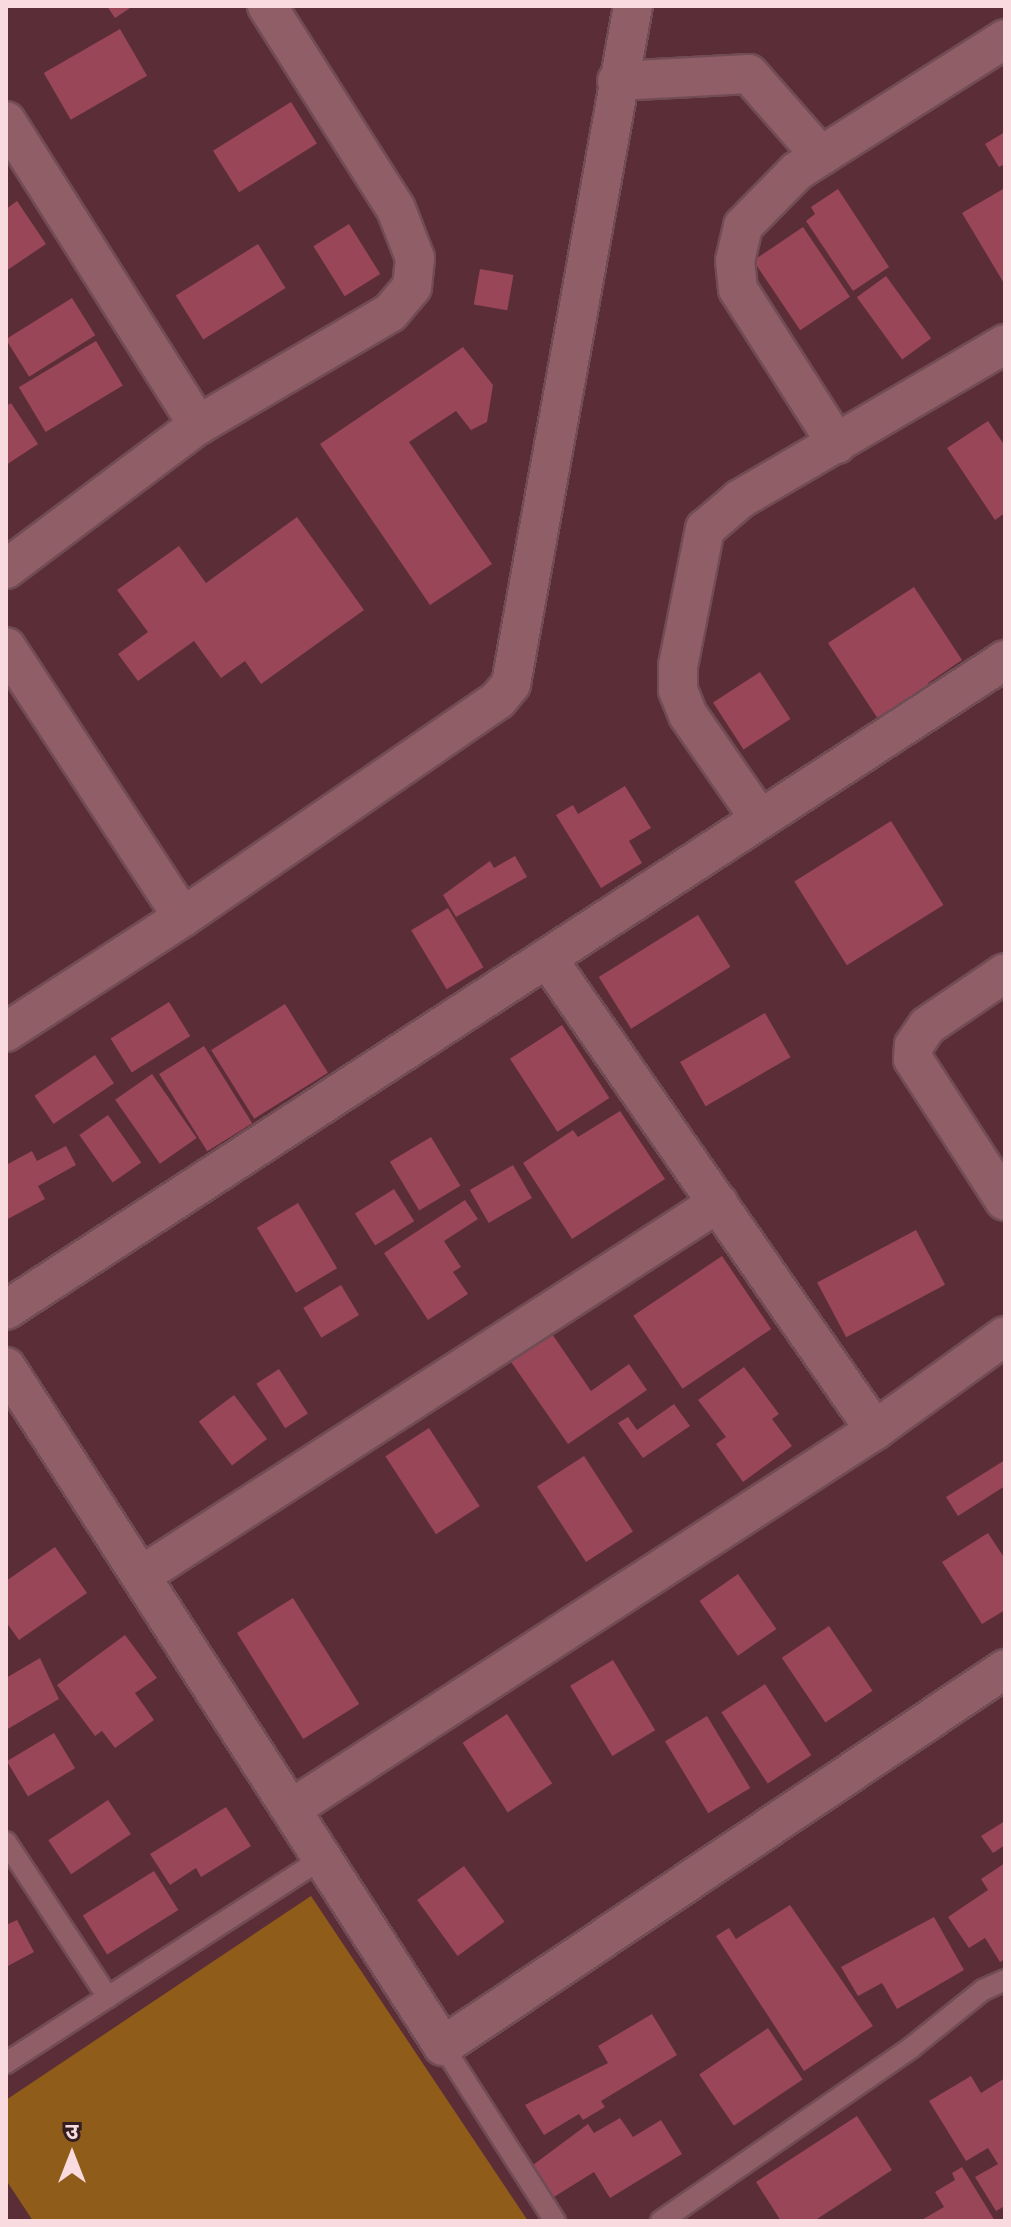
<!DOCTYPE html>
<meta charset="utf-8">
<style>
body{margin:0}
#map{position:relative;width:1011px;height:2227px;overflow:hidden;background:#5b2d37;font-family:"PT Serif","Noto Sans Devanagari",serif}
div>[style]{position:absolute}
[style*='--x']{left:calc(var(--x)*1px);top:calc(var(--y)*1px);width:calc(var(--w)*1px);rotate:calc(var(--a)*1deg)}
.green>*{inset:0;background:#905c19}
.building>*{inset:0;background:#994659;transform-origin:0 0}
.roads{filter:drop-shadow(2px 0 #724c55) drop-shadow(-2px 0 #724c55) drop-shadow(0 2px #724c55) drop-shadow(0 -2px #724c55)}
.service>*{height:20px;margin:-10px;padding:0 10px;transform-origin:10px;border-radius:10px;background:#905e67}
.minor>*{height:38px;margin:-19px;padding:0 19px;transform-origin:19px;border-radius:19px;background:#905e67}
span{translate:-50% -50%;white-space:nowrap;text-align:center;line-height:1.15;-webkit-text-stroke:8px #331e21;paint-order:stroke}
.frame{position:absolute;inset:0;border:8px solid #f9dbdf;pointer-events:none}
.north{position:absolute;left:32px;top:2115px;width:80px;height:80px;-webkit-text-stroke:6px #331e21;paint-order:stroke;rotate:0deg;font-size:22px;font-weight:700;line-height:32px;text-align:center;color:#f9dbdf}
.north::after{content:'';display:block;margin:auto;width:28px;height:36px;background:#f9dbdf;clip-path:polygon(50% 0,100% 100%,50% 72%,0 100%)}
</style>
<div id="map">
<div class="green">
<div style="clip-path:polygon(311px 1896px,528px 2221px,33px 2221px,6px 2180px,6px 2100px)"></div>
</div>
<div class="building">
<div style="clip-path:polygon(107px 6px,133px 6px,115px 18px)"></div>
<div style="left:120px;top:29px;width:54px;height:88px;rotate:60deg"></div>
<div style="left:291px;top:102px;width:49px;height:92px;rotate:58deg"></div>
<div style="clip-path:polygon(1005px 132px,1005px 164px,999px 167px,985px 144px)"></div>
<div style="clip-path:polygon(1005px 182px,1005px 285px,962px 213px,1003px 189px)"></div>
<div style="clip-path:polygon(838px 189px,889px 267px,853px 291px,806px 221px,815px 214px,811px 207px)"></div>
<div style="clip-path:polygon(17px 201px,46px 244px,6px 271px,6px 209px)"></div>
<div style="left:349px;top:224px;width:59px;height:42px;rotate:58deg"></div>
<div style="left:803px;top:227px;width:84px;height:60px;rotate:56deg"></div>
<div style="left:258px;top:244px;width:52px;height:97px;rotate:58deg"></div>
<div style="left:480px;top:269px;width:34px;height:36px;rotate:10deg"></div>
<div style="left:886px;top:276px;width:77px;height:36px;rotate:54deg"></div>
<div style="left:72px;top:298px;width:44px;height:78px;rotate:58deg"></div>
<div style="left:96px;top:341px;width:52px;height:90px;rotate:59deg"></div>
<div style="clip-path:polygon(463px 347px,493px 385px,487px 422px,471px 430px,456px 411px,409px 442px,492px 564px,430px 605px,320px 444px)"></div>
<div style="clip-path:polygon(11px 403px,38px 444px,6px 465px,6px 406px)"></div>
<div style="clip-path:polygon(988px 421px,1005px 446px,1005px 513px,995px 520px,947px 448px)"></div>
<div style="clip-path:polygon(297px 517px,364px 610px,261px 684px,245px 661px,221px 678px,194px 641px,138px 681px,118px 654px,148px 632px,117px 590px,179px 546px,206px 583px)"></div>
<div style="clip-path:polygon(914px 587px,962px 660px,928px 683px,931px 688px,880px 722px,828px 643px)"></div>
<div style="left:760px;top:672px;width:56px;height:56px;rotate:57deg"></div>
<div style="clip-path:polygon(625px 786px,651px 828px,629px 841px,642px 863px,601px 888px,556px 815px,573px 805px,578px 814px)"></div>
<div style="left:891px;top:821px;width:99px;height:114px;rotate:58deg"></div>
<div style="clip-path:polygon(515px 856px,527px 877px,456px 917px,443px 895px,490px 861px,494px 868px)"></div>
<div style="left:448px;top:908px;width:69px;height:43px;rotate:59deg"></div>
<div style="left:698px;top:915px;width:61px;height:117px;rotate:58deg"></div>
<div style="left:169px;top:1002px;width:40px;height:69px;rotate:58deg"></div>
<div style="left:285px;top:1004px;width:81px;height:87px;rotate:58deg"></div>
<div style="left:765px;top:1013px;width:51px;height:98px;rotate:60deg"></div>
<div style="left:562px;top:1025px;width:87px;height:62px;rotate:57deg"></div>
<div style="left:204px;top:1046px;width:91px;height:53px;rotate:58deg"></div>
<div style="left:95px;top:1055px;width:34px;height:73px;rotate:56deg"></div>
<div style="left:152px;top:1074px;width:78px;height:45px;rotate:55deg"></div>
<div style="clip-path:polygon(620px 1111px,665px 1179px,572px 1239px,523px 1163px,573px 1130px,578px 1137px)"></div>
<div style="left:108px;top:1115px;width:58px;height:35px;rotate:55deg"></div>
<div style="left:431px;top:1137px;width:57px;height:48px;rotate:59deg"></div>
<div style="clip-path:polygon(66px 1146px,76px 1165px,38px 1186px,45px 1199px,6px 1220px,6px 1165px,32px 1151px,37px 1161px)"></div>
<div style="left:513px;top:1165px;width:38px;height:50px;rotate:60deg"></div>
<div style="left:394px;top:1189px;width:38px;height:46px;rotate:58deg"></div>
<div style="clip-path:polygon(465px 1200px,478px 1219px,444px 1241px,461px 1267px,453px 1272px,468px 1294px,428px 1320px,384px 1253px)"></div>
<div style="left:298px;top:1203px;width:76px;height:48px;rotate:59deg"></div>
<div style="left:916px;top:1230px;width:62px;height:112px;rotate:62deg"></div>
<div style="left:722px;top:1256px;width:88px;height:107px;rotate:56deg"></div>
<div style="left:341px;top:1285px;width:35px;height:44px;rotate:59deg"></div>
<div style="clip-path:polygon(550px 1331px,591px 1391px,629px 1364px,647px 1390px,568px 1444px,509px 1359px)"></div>
<div style="clip-path:polygon(744px 1367px,779px 1414px,772px 1419px,792px 1446px,743px 1482px,716px 1444px,726px 1437px,698px 1400px)"></div>
<div style="left:279px;top:1369px;width:53px;height:27px;rotate:57deg"></div>
<div style="left:234px;top:1395px;width:55px;height:44px;rotate:53deg"></div>
<div style="clip-path:polygon(674px 1404px,690px 1426px,643px 1458px,618px 1423px,628px 1417px,637px 1430px)"></div>
<div style="left:429px;top:1428px;width:93px;height:52px;rotate:57deg"></div>
<div style="left:584px;top:1456px;width:90px;height:56px;rotate:57deg"></div>
<div style="clip-path:polygon(1005px 1460px,1005px 1486px,958px 1516px,946px 1497px)"></div>
<div style="clip-path:polygon(988px 1533px,1005px 1559px,1005px 1610px,982px 1624px,942px 1562px)"></div>
<div style="clip-path:polygon(55px 1547px,87px 1593px,19px 1640px,6px 1622px,6px 1581px)"></div>
<div style="left:738px;top:1574px;width:67px;height:47px;rotate:55deg"></div>
<div style="left:293px;top:1598px;width:125px;height:66px;rotate:58deg"></div>
<div style="left:829px;top:1626px;width:78px;height:57px;rotate:56deg"></div>
<div style="clip-path:polygon(125px 1635px,157px 1678px,135px 1693px,154px 1720px,115px 1748px,102px 1731px,95px 1736px,57px 1685px)"></div>
<div style="clip-path:polygon(40px 1658px,59px 1699px,6px 1730px,6px 1678px)"></div>
<div style="left:613px;top:1660px;width:82px;height:50px;rotate:59deg"></div>
<div style="left:765px;top:1684px;width:85px;height:52px;rotate:57deg"></div>
<div style="left:507px;top:1714px;width:83px;height:53px;rotate:57deg"></div>
<div style="left:707px;top:1716px;width:84px;height:49px;rotate:59deg"></div>
<div style="left:54px;top:1733px;width:41px;height:55px;rotate:59deg"></div>
<div style="left:108px;top:1800px;width:41px;height:72px;rotate:56deg"></div>
<div style="clip-path:polygon(226px 1807px,251px 1846px,201px 1877px,196px 1868px,170px 1885px,150px 1854px)"></div>
<div style="clip-path:polygon(1005px 1821px,1005px 1845px,993px 1853px,981px 1836px)"></div>
<div style="clip-path:polygon(1005px 1863px,1005px 1959px,1000px 1962px,985px 1938px,969px 1948px,948px 1917px,988px 1890px,981px 1879px)"></div>
<div style="left:464px;top:1866px;width:69px;height:58px;rotate:54deg"></div>
<div style="left:154px;top:1871px;width:46px;height:84px;rotate:58deg"></div>
<div style="clip-path:polygon(790px 1905px,873px 2026px,804px 2071px,716px 1936px,729px 1928px,736px 1939px)"></div>
<div style="clip-path:polygon(934px 1917px,964px 1970px,897px 2009px,882px 1983px,858px 1996px,841px 1967px)"></div>
<div style="clip-path:polygon(17px 1920px,34px 1952px,6px 1967px,6px 1925px)"></div>
<div style="clip-path:polygon(652px 2014px,677px 2055px,601px 2101px,605px 2107px,583px 2120px,579px 2114px,544px 2135px,525px 2105px,608px 2063px,598px 2046px)"></div>
<div style="left:768px;top:2028px;width:62px;height:83px;rotate:56deg"></div>
<div style="clip-path:polygon(971px 2076px,981px 2093px,1005px 2078px,1005px 2206px,996px 2211px,975px 2177px,998px 2164px,988px 2148px,966px 2161px,929px 2101px)"></div>
<div style="clip-path:polygon(857px 2116px,892px 2170px,814px 2221px,781px 2221px,756px 2182px)"></div>
<div style="clip-path:polygon(620px 2118px,633px 2137px,661px 2120px,682px 2154px,610px 2198px,594px 2172px,549px 2200px,529px 2168px,588px 2124px,594px 2133px)"></div>
<div style="clip-path:polygon(962px 2167px,995px 2221px,920px 2221px,944px 2207px,935px 2192px,955px 2180px,952px 2173px)"></div>
</div>
<div class="roads">
<div class="service">
<div style="--x:6;--y:1842;--w:186;--a:56.7"></div>
<div style="--x:443;--y:2046;--w:208;--a:57.4"></div>
<div style="--x:6;--y:2063;--w:378;--a:-32.9"></div>
<div style="--x:661;--y:2221;--w:305;--a:-34.7"></div>
<div style="--x:912;--y:2047;--w:91;--a:-38.8"></div>
<div style="--x:983;--y:1990;--w:24;--a:-24"></div>
</div>
<div class="minor">
<div style="--x:617;--y:81;--w:132;--a:-3"></div>
<div style="--x:749;--y:74;--w:109;--a:48.7"></div>
<div style="--x:6;--y:121;--w:360;--a:57.7"></div>
<div style="--x:837;--y:444;--w:184;--a:-122.6"></div>
<div style="--x:738;--y:289;--w:28;--a:-96"></div>
<div style="--x:735;--y:261;--w:36;--a:-77"></div>
<div style="--x:743;--y:226;--w:77;--a:-45.5"></div>
<div style="--x:797;--y:171;--w:246;--a:-32.4"></div>
<div style="--x:6;--y:569;--w:240;--a:-36.9"></div>
<div style="--x:198;--y:425;--w:222;--a:-30.3"></div>
<div style="--x:390;--y:313;--w:34;--a:-50"></div>
<div style="--x:412;--y:287;--w:29;--a:-84"></div>
<div style="--x:415;--y:258;--w:53;--a:-111.2"></div>
<div style="--x:396;--y:209;--w:241;--a:-122.4"></div>
<div style="--x:6;--y:647;--w:323;--a:56.8"></div>
<div style="--x:760;--y:819;--w:126;--a:-124.7"></div>
<div style="--x:688;--y:715;--w:27;--a:-112"></div>
<div style="--x:678;--y:690;--w:24;--a:-90"></div>
<div style="--x:678;--y:666;--w:140;--a:-78.9"></div>
<div style="--x:705;--y:529;--w:46;--a:-40.6"></div>
<div style="--x:740;--y:499;--w:307;--a:-30.3"></div>
<div style="--x:547;--y:958;--w:575;--a:55.2"></div>
<div style="--x:1005;--y:973;--w:94;--a:145.8"></div>
<div style="--x:927;--y:1026;--w:23;--a:124"></div>
<div style="--x:914;--y:1045;--w:14;--a:94"></div>
<div style="--x:913;--y:1059;--w:169;--a:57.1"></div>
<div style="--x:6;--y:1032;--w:211;--a:-33"></div>
<div style="--x:183;--y:917;--w:383;--a:-34.6"></div>
<div style="--x:498;--y:700;--w:21;--a:-51"></div>
<div style="--x:511;--y:684;--w:689;--a:-79.8"></div>
<div style="--x:6;--y:1310;--w:1192;--a:-33.05"></div>
<div style="--x:6;--y:1367;--w:807;--a:57.23"></div>
<div style="--x:443;--y:2046;--w:677;--a:-33.85"></div>
<div style="--x:142;--y:1575;--w:686;--a:-32.86"></div>
<div style="--x:291;--y:1809;--w:696;--a:-32.98"></div>
<div style="--x:875;--y:1430;--w:160;--a:-35.9"></div>
</div>
</div>
<div class="frame"></div>
<div class="north">उ</div>
</div>
